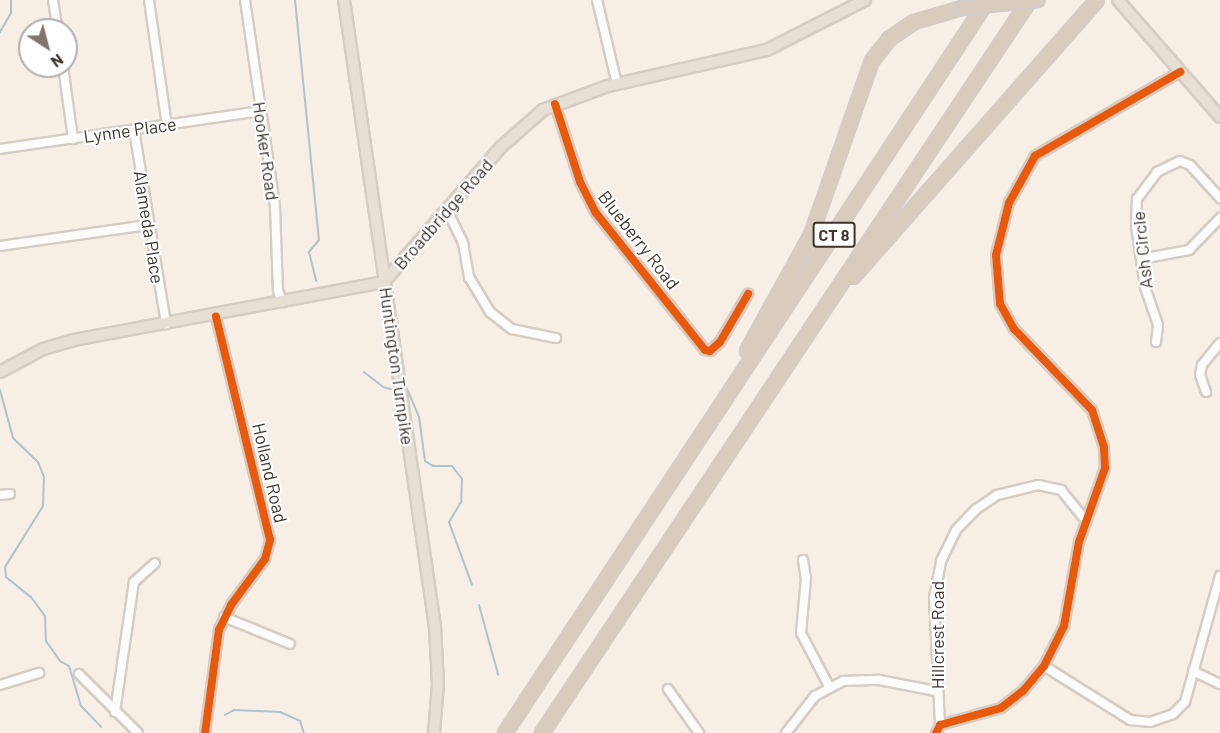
<!DOCTYPE html>
<style>
body{margin:0}
#map{position:relative;width:1220px;height:733px;overflow:hidden;background:#f7eee6;font-family:Barlow,sans-serif}
div>[style]{position:absolute}
[style*='--x']{left:calc(var(--x)*1px);top:calc(var(--y)*1px);width:calc(var(--w)*1px);rotate:calc(var(--a)*1deg)}
.stream>*{height:2px;margin:-1px;padding:0 1px;transform-origin:1px;border-radius:1px;background:#aec4cb}
.roads{filter:drop-shadow(2px 0 #d5ccc3) drop-shadow(-2px 0 #d5ccc3) drop-shadow(0 2px #d5ccc3) drop-shadow(0 -2px #d5ccc3)}
.minor>*{height:8px;margin:-4px;padding:0 4px;transform-origin:4px;border-radius:4px;background:#fefcfb}
.major>*{height:10px;margin:-5px;padding:0 5px;transform-origin:5px;border-radius:5px;background:#e7dfd5}
.highway>*{height:12px;margin:-6px;padding:0 6px;transform-origin:6px;border-radius:6px;background:#d8ccbc}
.bridges{filter:drop-shadow(2px 0 #d2ccc8) drop-shadow(-2px 0 #d2ccc8) drop-shadow(0 2px #d2ccc8) drop-shadow(0 -2px #d2ccc8)}
.highway-bridge>*{height:12px;margin:-6px;padding:0 6px;transform-origin:6px;border-radius:6px;background:#d8ccbc}
.cycleway>*{height:8px;margin:-4px;padding:0 4px;transform-origin:4px;border-radius:4px;background:#e8590c}
span{translate:-50% -50%;white-space:nowrap;text-align:center;line-height:1.15;-webkit-text-stroke:4.5px #fff;paint-order:stroke}
.shield-label span{padding:2px 4px;background:#fff;border:2px solid;border-radius:4px;-webkit-text-stroke-width:0}
.shield-label{font-size:16px;color:#3f342a;font-weight:700}
.street-label{font-size:18px;color:#3f342a}
.north{position:absolute;left:18px;top:18px;width:60px;height:60px;box-sizing:border-box;background:#fff;border:2px solid #b2aeaa;border-radius:50%;rotate:144deg;font-size:16px;font-weight:700;line-height:24px;text-align:center;color:#3f342a}
.north::after{content:'';display:block;margin:auto;width:21px;height:27px;background:#7f756c;clip-path:polygon(50% 0,100% 100%,50% 72%,0 100%)}
</style>
<div id="map">
<div class="stream">
<div style="--x:295;--y:0;--w:241;--a:84.3"></div>
<div style="--x:319;--y:240;--w:16;--a:130"></div>
<div style="--x:309;--y:252;--w:30;--a:76"></div>
<div style="--x:0;--y:32;--w:22;--a:-60"></div>
<div style="--x:11;--y:13;--w:13;--a:-90"></div>
<div style="--x:364;--y:372;--w:24;--a:38"></div>
<div style="--x:383;--y:387;--w:11;--a:15"></div>
<div style="--x:0;--y:390;--w:50;--a:74.8"></div>
<div style="--x:13;--y:438;--w:35;--a:44"></div>
<div style="--x:38;--y:462;--w:16;--a:68"></div>
<div style="--x:44;--y:477;--w:29;--a:92"></div>
<div style="--x:43;--y:506;--w:72;--a:121.9"></div>
<div style="--x:5;--y:567;--w:10;--a:84"></div>
<div style="--x:6;--y:577;--w:32;--a:39"></div>
<div style="--x:31;--y:597;--w:24;--a:54"></div>
<div style="--x:45;--y:616;--w:25;--a:88"></div>
<div style="--x:46;--y:641;--w:24;--a:55"></div>
<div style="--x:60;--y:661;--w:10;--a:29"></div>
<div style="--x:69;--y:666;--w:42;--a:73.3"></div>
<div style="--x:81;--y:706;--w:29;--a:46"></div>
<div style="--x:408;--y:391;--w:28;--a:67"></div>
<div style="--x:419;--y:417;--w:44;--a:82.2"></div>
<div style="--x:425;--y:461;--w:9;--a:32"></div>
<div style="--x:433;--y:466;--w:19;--a:0"></div>
<div style="--x:452;--y:466;--w:16;--a:52"></div>
<div style="--x:462;--y:479;--w:23;--a:92"></div>
<div style="--x:461;--y:502;--w:23;--a:121"></div>
<div style="--x:449;--y:522;--w:67;--a:69.9"></div>
<div style="--x:479;--y:605;--w:72;--a:74.6"></div>
<div style="--x:225;--y:715;--w:10;--a:-29"></div>
<div style="--x:234;--y:710;--w:46;--a:2.5"></div>
<div style="--x:280;--y:712;--w:22;--a:24"></div>
<div style="--x:300;--y:721;--w:13;--a:72"></div>
</div>
<div class="roads">
<div class="minor">
<div style="--x:53;--y:0;--w:30;--a:81"></div>
<div style="--x:149;--y:0;--w:127;--a:81.9"></div>
<div style="--x:245;--y:0;--w:208;--a:81.7"></div>
<div style="--x:275;--y:206;--w:84;--a:88"></div>
<div style="--x:278;--y:290;--w:13;--a:72"></div>
<div style="--x:597;--y:0;--w:86;--a:76.6"></div>
<div style="--x:63;--y:66;--w:74;--a:82.2"></div>
<div style="--x:555;--y:104;--w:82;--a:72.2"></div>
<div style="--x:580;--y:182;--w:35;--a:63"></div>
<div style="--x:596;--y:213;--w:175;--a:51.5"></div>
<div style="--x:705;--y:350;--w:5;--a:11"></div>
<div style="--x:710;--y:351;--w:13;--a:-42"></div>
<div style="--x:720;--y:342;--w:56;--a:-59.7"></div>
<div style="--x:134;--y:130;--w:197;--a:80.6"></div>
<div style="--x:0;--y:149;--w:263;--a:-8.3"></div>
<div style="--x:447;--y:210;--w:37;--a:64"></div>
<div style="--x:463;--y:243;--w:35;--a:80"></div>
<div style="--x:469;--y:277;--w:41;--a:59"></div>
<div style="--x:490;--y:312;--w:28;--a:38"></div>
<div style="--x:512;--y:329;--w:45;--a:11.6"></div>
<div style="--x:0;--y:246;--w:149;--a:-8.1"></div>
<div style="--x:1141;--y:259;--w:49;--a:-10.6"></div>
<div style="--x:1189;--y:250;--w:45;--a:-45.9"></div>
<div style="--x:1156;--y:342;--w:17;--a:-83"></div>
<div style="--x:1158;--y:325;--w:40;--a:-108.9"></div>
<div style="--x:1145;--y:287;--w:62;--a:-98.4"></div>
<div style="--x:1136;--y:226;--w:27;--a:-88"></div>
<div style="--x:1137;--y:199;--w:34;--a:-53"></div>
<div style="--x:1157;--y:172;--w:25;--a:-26"></div>
<div style="--x:1180;--y:161;--w:11;--a:22"></div>
<div style="--x:1190;--y:165;--w:45;--a:47.7"></div>
<div style="--x:1206;--y:392;--w:18;--a:-109"></div>
<div style="--x:1200;--y:375;--w:10;--a:-79"></div>
<div style="--x:1202;--y:365;--w:28;--a:-51"></div>
<div style="--x:0;--y:495;--w:10;--a:-6"></div>
<div style="--x:803;--y:560;--w:18;--a:81"></div>
<div style="--x:806;--y:578;--w:55;--a:95.2"></div>
<div style="--x:801;--y:633;--w:60;--a:62.2"></div>
<div style="--x:224;--y:617;--w:71;--a:22.2"></div>
<div style="--x:1044;--y:666;--w:102;--a:32.1"></div>
<div style="--x:1130;--y:720;--w:20;--a:6"></div>
<div style="--x:1150;--y:722;--w:24;--a:-19"></div>
<div style="--x:1173;--y:714;--w:17;--a:-45"></div>
<div style="--x:1185;--y:702;--w:131;--a:-74.5"></div>
<div style="--x:1193;--y:671;--w:30;--a:26"></div>
<div style="--x:79;--y:674;--w:83;--a:45"></div>
<div style="--x:0;--y:685;--w:41;--a:-17.1"></div>
<div style="--x:668;--y:689;--w:54;--a:54.8"></div>
<div style="--x:115;--y:712;--w:131;--a:-81.7"></div>
<div style="--x:134;--y:582;--w:28;--a:-42"></div>
<div style="--x:940;--y:725;--w:127;--a:-92.7"></div>
<div style="--x:934;--y:598;--w:38;--a:-79"></div>
<div style="--x:941;--y:561;--w:34;--a:-64"></div>
<div style="--x:956;--y:530;--w:28;--a:-46"></div>
<div style="--x:975;--y:510;--w:27;--a:-34"></div>
<div style="--x:997;--y:495;--w:42;--a:-13.7"></div>
<div style="--x:1038;--y:485;--w:24;--a:12"></div>
<div style="--x:1061;--y:490;--w:40;--a:51"></div>
<div style="--x:205;--y:733;--w:104;--a:-82.3"></div>
<div style="--x:219;--y:630;--w:28;--a:-64"></div>
<div style="--x:231;--y:605;--w:57;--a:-53.5"></div>
<div style="--x:265;--y:559;--w:20;--a:-75"></div>
<div style="--x:270;--y:540;--w:230;--a:-103.6"></div>
<div style="--x:786;--y:733;--w:47;--a:-51.9"></div>
<div style="--x:815;--y:696;--w:32;--a:-28"></div>
<div style="--x:843;--y:681;--w:36;--a:-2"></div>
<div style="--x:879;--y:680;--w:58;--a:10.9"></div>
<div style="--x:936;--y:733;--w:9;--a:-63"></div>
<div style="--x:940;--y:725;--w:63;--a:-15.6"></div>
<div style="--x:1001;--y:708;--w:28;--a:-38"></div>
<div style="--x:1023;--y:691;--w:33;--a:-50"></div>
<div style="--x:1044;--y:666;--w:45;--a:-63.4"></div>
<div style="--x:1064;--y:626;--w:85;--a:-79.9"></div>
<div style="--x:1079;--y:542;--w:78;--a:-70.6"></div>
<div style="--x:1105;--y:468;--w:21;--a:-93"></div>
<div style="--x:1104;--y:447;--w:39;--a:-108"></div>
<div style="--x:1092;--y:410;--w:112;--a:-133.9"></div>
<div style="--x:1014;--y:329;--w:29;--a:-119"></div>
<div style="--x:1000;--y:304;--w:49;--a:-94.7"></div>
<div style="--x:996;--y:255;--w:54;--a:-76"></div>
<div style="--x:1009;--y:203;--w:54;--a:-61"></div>
<div style="--x:1035;--y:156;--w:168;--a:-30.1"></div>
</div>
<div class="major">
<div style="--x:344;--y:0;--w:634;--a:81.74"></div>
<div style="--x:435;--y:627;--w:57;--a:87"></div>
<div style="--x:438;--y:684;--w:49;--a:94.7"></div>
<div style="--x:1118;--y:0;--w:155;--a:48.9"></div>
<div style="--x:0;--y:372;--w:49;--a:-28.1"></div>
<div style="--x:43;--y:349;--w:32;--a:-16"></div>
<div style="--x:74;--y:340;--w:315;--a:-10.6"></div>
<div style="--x:384;--y:282;--w:179;--a:-49.1"></div>
<div style="--x:501;--y:147;--w:56;--a:-41.4"></div>
<div style="--x:543;--y:110;--w:69;--a:-20.3"></div>
<div style="--x:608;--y:86;--w:163;--a:-12.8"></div>
<div style="--x:767;--y:50;--w:110;--a:-27"></div>
</div>
<div class="highway">
<div style="--x:853;--y:277;--w:369;--a:-48.6"></div>
<div style="--x:747;--y:351;--w:132;--a:-61.1"></div>
<div style="--x:811;--y:235;--w:184;--a:-70.7"></div>
<div style="--x:872;--y:61;--w:28;--a:-52"></div>
<div style="--x:889;--y:39;--w:30;--a:-34"></div>
<div style="--x:914;--y:22;--w:50;--a:-16.3"></div>
<div style="--x:505;--y:733;--w:878;--a:-56.62"></div>
<div style="--x:542;--y:733;--w:881;--a:-56.35"></div>
</div>
</div>
<div class="bridges">
<div class="highway-bridge">
<div style="--x:962;--y:8;--w:76;--a:-6"></div>
</div>
</div>
<div class="cycleway">
<div style="--x:555;--y:104;--w:82;--a:72.2"></div>
<div style="--x:580;--y:182;--w:35;--a:63"></div>
<div style="--x:596;--y:213;--w:175;--a:51.5"></div>
<div style="--x:705;--y:350;--w:5;--a:11"></div>
<div style="--x:710;--y:351;--w:13;--a:-42"></div>
<div style="--x:720;--y:342;--w:56;--a:-59.7"></div>
<div style="--x:205;--y:733;--w:104;--a:-82.3"></div>
<div style="--x:219;--y:630;--w:28;--a:-64"></div>
<div style="--x:231;--y:605;--w:57;--a:-53.5"></div>
<div style="--x:265;--y:559;--w:20;--a:-75"></div>
<div style="--x:270;--y:540;--w:230;--a:-103.6"></div>
<div style="--x:936;--y:733;--w:9;--a:-63"></div>
<div style="--x:940;--y:725;--w:63;--a:-15.6"></div>
<div style="--x:1001;--y:708;--w:28;--a:-38"></div>
<div style="--x:1023;--y:691;--w:33;--a:-50"></div>
<div style="--x:1044;--y:666;--w:45;--a:-63.4"></div>
<div style="--x:1064;--y:626;--w:85;--a:-79.9"></div>
<div style="--x:1079;--y:542;--w:78;--a:-70.6"></div>
<div style="--x:1105;--y:468;--w:21;--a:-93"></div>
<div style="--x:1104;--y:447;--w:39;--a:-108"></div>
<div style="--x:1092;--y:410;--w:112;--a:-133.9"></div>
<div style="--x:1014;--y:329;--w:29;--a:-119"></div>
<div style="--x:1000;--y:304;--w:49;--a:-94.7"></div>
<div style="--x:996;--y:255;--w:54;--a:-76"></div>
<div style="--x:1009;--y:203;--w:54;--a:-61"></div>
<div style="--x:1035;--y:156;--w:168;--a:-30.1"></div>
</div>
<div class="shield-label">
<span style="left:834px;top:235px">CT 8</span>
</div>
<div class="street-label">
<span style="left:130px;top:130px;rotate:-8deg">Lynne Place</span>
<span style="left:266px;top:151px;rotate:82deg">Hooker Road</span>
<span style="left:443px;top:214px;rotate:-49deg">Broadbridge Road</span>
<span style="left:149px;top:227px;rotate:81deg">Alameda Place</span>
<span style="left:639px;top:240px;rotate:52deg">Blueberry Road</span>
<span style="left:1142px;top:250px;rotate:-96deg">Ash Circle</span>
<span style="left:397px;top:366px;rotate:82deg">Huntington Turnpike</span>
<span style="left:270px;top:473px;rotate:77deg">Holland Road</span>
<span style="left:937px;top:635px;rotate:-90deg">Hillcrest Road</span>
</div>
<div class="north">N</div>
</div>
